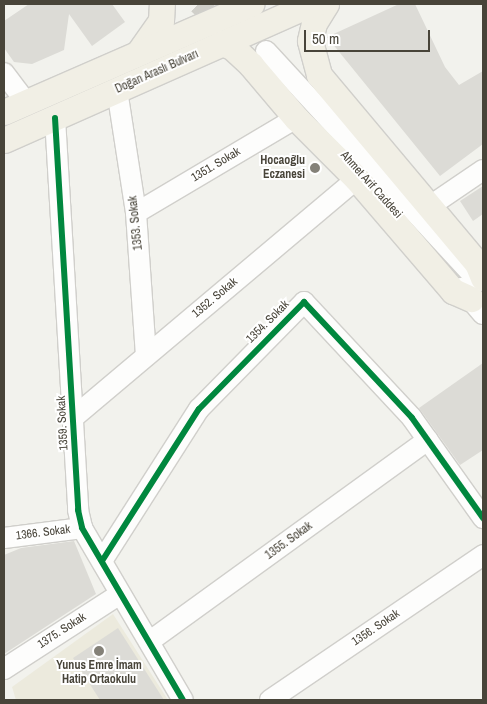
<!DOCTYPE html>
<meta charset="utf-8">
<style>
body{margin:0}
#map{position:relative;width:487px;height:704px;overflow:hidden;background:#f2f2ed;font-family:"Archivo Narrow",sans-serif}
div>[style]{position:absolute}
[style*='--x']{left:calc(var(--x)*1px);top:calc(var(--y)*1px);width:calc(var(--w)*1px);rotate:calc(var(--a)*1deg)}
.education>*{inset:0;background:#eceadd}
.building>*{inset:0;background:#dcdbd6}
.minor-tunnel>*{height:20px;margin-top:-10px;transform-origin:0;background:repeating-linear-gradient(90deg,#d0cfc9 0 20px,transparent 0 30px)}
.roads{filter:drop-shadow(1px 0 #d0cfcb) drop-shadow(-1px 0 #d0cfcb) drop-shadow(0 1px #d0cfcb) drop-shadow(0 -1px #d0cfcb)}
.minor>*{height:20px;margin:-10px;padding:0 10px;transform-origin:10px;border-radius:10px;background:#fdfdfc}
.major>*{height:25px;margin:-12.5px;padding:0 12.5px;transform-origin:12.5px;border-radius:12.5px;background:#f1efe5}
.cycleway>*{height:6px;margin:-3px;padding:0 3px;transform-origin:3px;border-radius:3px;background:#00873e}
.dots>*{width:14px;height:14px;translate:-50% -50%;box-sizing:border-box;border:2px solid #fff;border-radius:50%}
span{translate:-50% -50%;white-space:nowrap;text-align:center;line-height:1.15;-webkit-text-stroke:4px #fff;paint-order:stroke}
.street-label{font-size:12px;color:#484439}
.poi-label{font-size:12px;color:#484439;font-weight:700}
.right{translate:-100% -50%;text-align:right}
.frame{position:absolute;inset:0;border:5px solid #484439;pointer-events:none}
.scale{position:absolute;left:304px;top:30px;width:126px;height:22px;box-sizing:border-box;border:2px solid #484439;border-top:0;padding-left:6px;font-size:15px;line-height:18px;white-space:nowrap;color:#484439;-webkit-text-stroke:4px #fff;paint-order:stroke}
</style>
<div id="map">
<div class="education">
<div style="clip-path:polygon(113px 614px,168px 700px,16px 700px,12px 687px)"></div>
</div>
<div class="building">
<div style="clip-path:polygon(29px 4px,112px 4px,125px 22px,92px 46px,69px 14px,64px 50px,32px 64px,14px 62px,4px 48px,4px 21px)"></div>
<div style="clip-path:polygon(399px 4px,415px 4px,445px 67px,459px 85px,483px 71px,483px 144px,440px 176px,327px 37px)"></div>
<div style="clip-path:polygon(483px 186px,483px 214px,473px 221px,460px 201px)"></div>
<div style="clip-path:polygon(483px 363px,483px 450px,460px 465px,419px 408px)"></div>
<div style="clip-path:polygon(74px 541px,96px 594px,4px 654px,4px 555px,21px 548px)"></div>
<div style="clip-path:polygon(118px 628px,164px 700px,100px 700px,73px 658px)"></div>
</div>
<div class="minor-tunnel">
<div style="--x:198;--y:4;--w:35;--a:43"></div>
</div>
<div class="roads">
<div class="minor">
<div style="--x:266;--y:51;--w:313;--a:47.3"></div>
<div style="--x:4;--y:73;--w:39;--a:53"></div>
<div style="--x:117;--y:90;--w:124;--a:81.2"></div>
<div style="--x:136;--y:213;--w:143;--a:86"></div>
<div style="--x:55;--y:118;--w:393;--a:86.6"></div>
<div style="--x:78;--y:510;--w:18;--a:77"></div>
<div style="--x:82;--y:528;--w:199;--a:59.6"></div>
<div style="--x:430;--y:206;--w:64;--a:-34.2"></div>
<div style="--x:136;--y:213;--w:186;--a:-30.7"></div>
<div style="--x:461;--y:288;--w:34;--a:50"></div>
<div style="--x:74;--y:417;--w:370;--a:-40.1"></div>
<div style="--x:4;--y:538;--w:79;--a:-7.3"></div>
<div style="--x:102;--y:561;--w:180;--a:-57.5"></div>
<div style="--x:199;--y:409;--w:150;--a:-45.5"></div>
<div style="--x:304;--y:302;--w:158;--a:47"></div>
<div style="--x:412;--y:418;--w:123;--a:54.6"></div>
<div style="--x:150;--y:641;--w:343;--a:-35.9"></div>
<div style="--x:4;--y:669;--w:138;--a:-32.9"></div>
<div style="--x:270;--y:700;--w:258;--a:-34.2"></div>
</div>
<div class="major">
<div style="--x:326;--y:4;--w:22;--a:122"></div>
<div style="--x:314;--y:23;--w:18;--a:103"></div>
<div style="--x:310;--y:41;--w:35;--a:75"></div>
<div style="--x:319;--y:75;--w:246;--a:50"></div>
<div style="--x:477;--y:263;--w:16;--a:68"></div>
<div style="--x:221;--y:43;--w:12;--a:20"></div>
<div style="--x:232;--y:47;--w:26;--a:43"></div>
<div style="--x:251;--y:65;--w:70;--a:49.7"></div>
<div style="--x:296;--y:118;--w:86;--a:45"></div>
<div style="--x:357;--y:179;--w:148;--a:49.4"></div>
<div style="--x:453;--y:291;--w:20;--a:24"></div>
<div style="--x:139;--y:52;--w:38;--a:-55"></div>
<div style="--x:161;--y:21;--w:17;--a:-87"></div>
<div style="--x:4;--y:112;--w:270;--a:-23.6"></div>
<div style="--x:4;--y:140;--w:336;--a:-23.9"></div>
</div>
</div>
<div class="cycleway">
<div style="--x:55;--y:118;--w:393;--a:86.6"></div>
<div style="--x:78;--y:510;--w:18;--a:77"></div>
<div style="--x:82;--y:528;--w:199;--a:59.6"></div>
<div style="--x:102;--y:561;--w:180;--a:-57.5"></div>
<div style="--x:199;--y:409;--w:150;--a:-45.5"></div>
<div style="--x:304;--y:302;--w:158;--a:47"></div>
<div style="--x:412;--y:418;--w:123;--a:54.6"></div>
</div>
<div class="dots">
<div style="left:315px;top:168px;background:#848178"></div>
<div style="left:99px;top:651px;background:#848178"></div>
</div>
<div class="street-label">
<span style="left:157px;top:72px;rotate:-24deg">Doğan Araslı Bulvarı</span>
<span style="left:216px;top:165px;rotate:-31deg">1351. Sokak</span>
<span style="left:371px;top:185px;rotate:48deg">Ahmet Arif Caddesi</span>
<span style="left:136px;top:223px;rotate:-96deg">1353. Sokak</span>
<span style="left:215px;top:298px;rotate:-40deg">1352. Sokak</span>
<span style="left:268px;top:322px;rotate:-45deg">1354. Sokak</span>
<span style="left:63px;top:423px;rotate:-93deg">1359. Sokak</span>
<span style="left:43px;top:533px;rotate:-7deg">1366. Sokak</span>
<span style="left:289px;top:541px;rotate:-36deg">1355. Sokak</span>
<span style="left:376px;top:628px;rotate:-34deg">1356. Sokak</span>
<span style="left:62px;top:631px;rotate:-33deg">1375. Sokak</span>
</div>
<div class="poi-label">
<span class="right" style="left:305px;top:168px">Hocaoğlu<br>Eczanesi</span>
<span style="left:99px;top:673px">Yunus Emre İmam<br>Hatip Ortaokulu</span>
</div>
<div class="frame"></div>
<div class="scale">50 m</div>
</div>
